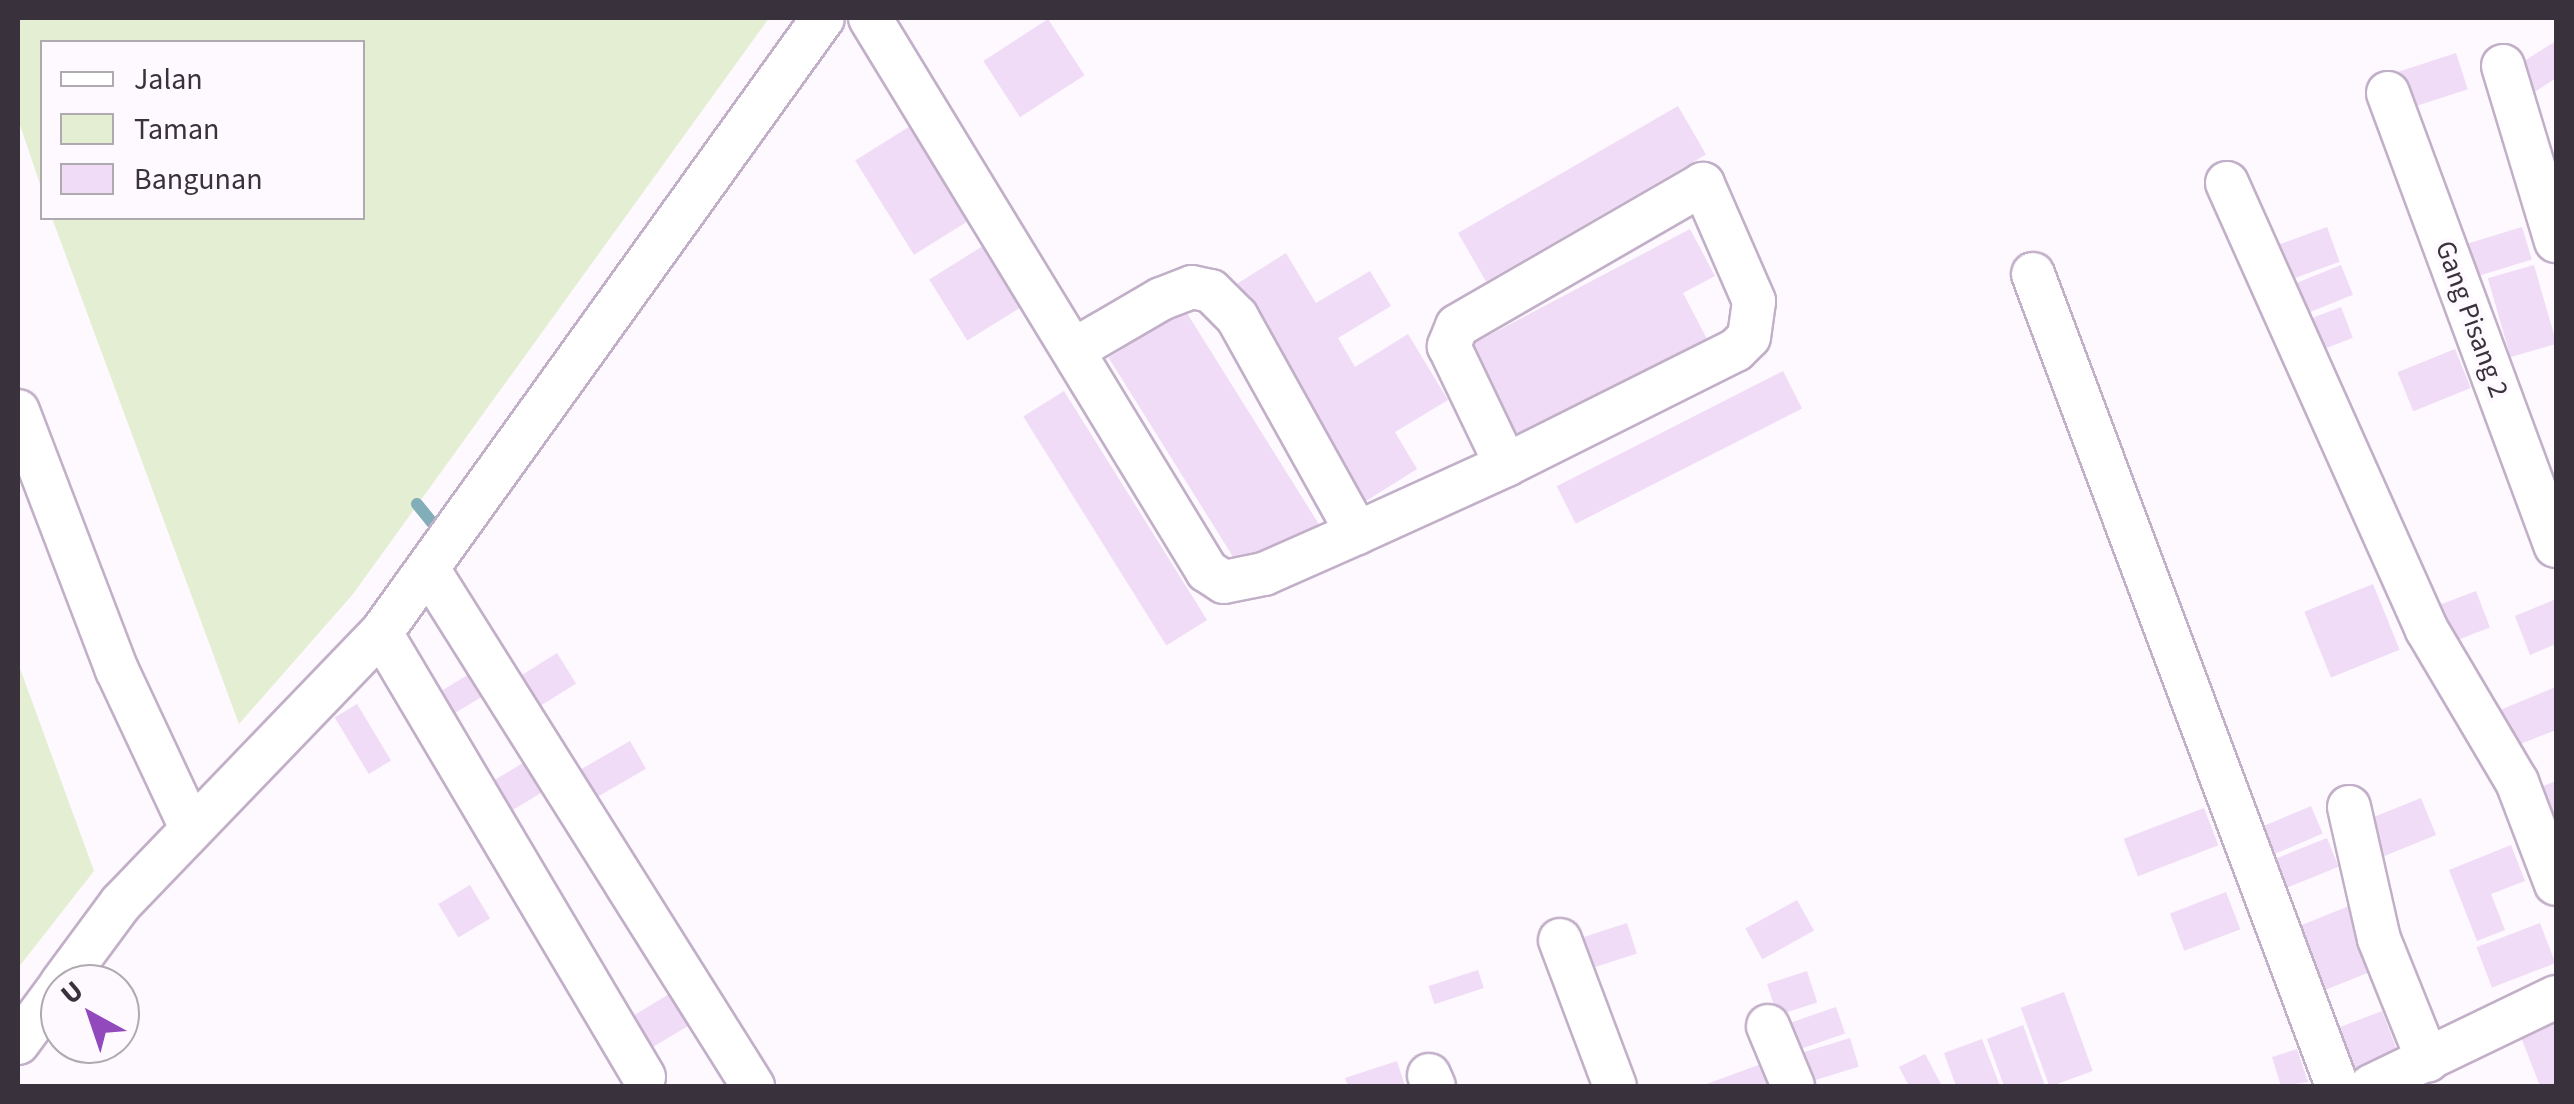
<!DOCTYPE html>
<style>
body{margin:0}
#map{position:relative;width:2574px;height:1104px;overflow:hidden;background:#fdf9fe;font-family:"Source Sans 3",sans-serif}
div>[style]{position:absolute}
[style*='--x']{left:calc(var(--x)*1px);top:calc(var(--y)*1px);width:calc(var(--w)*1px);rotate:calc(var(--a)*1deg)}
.green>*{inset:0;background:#e4eed3}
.stream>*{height:12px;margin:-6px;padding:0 6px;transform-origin:6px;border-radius:6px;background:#82aeba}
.building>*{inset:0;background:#f0dcf6;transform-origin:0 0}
.roads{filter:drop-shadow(2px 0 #c2afc8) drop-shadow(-2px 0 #c2afc8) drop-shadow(0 2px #c2afc8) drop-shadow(0 -2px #c2afc8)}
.minor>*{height:42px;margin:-21px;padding:0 21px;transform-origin:21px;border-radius:21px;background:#fff}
span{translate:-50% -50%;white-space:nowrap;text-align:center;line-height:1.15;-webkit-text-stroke:8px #fdf9fe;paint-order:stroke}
.street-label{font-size:28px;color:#39323c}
.frame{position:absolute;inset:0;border:20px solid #39323c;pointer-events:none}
.legend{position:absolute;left:40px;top:40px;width:325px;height:180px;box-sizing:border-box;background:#fdf9fe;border:2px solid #afa9b0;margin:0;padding:12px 18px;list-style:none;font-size:30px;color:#39323c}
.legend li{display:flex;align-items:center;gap:20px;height:50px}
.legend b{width:50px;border:2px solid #afa9b0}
.north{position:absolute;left:40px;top:964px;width:100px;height:100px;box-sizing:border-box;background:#fdf9fe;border:2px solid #afa9b0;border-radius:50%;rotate:320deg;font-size:28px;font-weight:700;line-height:40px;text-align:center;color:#39323c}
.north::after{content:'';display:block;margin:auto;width:35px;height:45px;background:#9249bb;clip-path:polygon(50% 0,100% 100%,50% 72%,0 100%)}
</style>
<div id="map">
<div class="green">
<div style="clip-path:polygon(18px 18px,769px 18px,353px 594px,239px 724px,52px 218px,362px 218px,362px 42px,42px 42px,42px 190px,18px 119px)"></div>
<div style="clip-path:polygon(18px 663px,94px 871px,18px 968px)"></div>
</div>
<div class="stream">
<div style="--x:417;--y:504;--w:38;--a:51"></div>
</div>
<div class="building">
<div style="left:1048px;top:19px;width:67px;height:77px;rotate:57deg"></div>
<div style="clip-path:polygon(2556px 41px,2556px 78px,2530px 95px,2513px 68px)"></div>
<div style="left:2456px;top:53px;width:38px;height:76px;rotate:72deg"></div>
<div style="left:1678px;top:106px;width:56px;height:254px;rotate:60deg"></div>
<div style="left:912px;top:125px;width:111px;height:67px;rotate:58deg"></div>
<div style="left:2327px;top:227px;width:37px;height:68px;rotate:70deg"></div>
<div style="left:2522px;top:227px;width:34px;height:70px;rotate:73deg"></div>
<div style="clip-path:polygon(1690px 229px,1715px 276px,1683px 293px,1707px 339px,1514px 441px,1465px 348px)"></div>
<div style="left:986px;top:244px;width:72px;height:67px;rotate:58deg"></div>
<div style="clip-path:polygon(1286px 253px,1316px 303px,1370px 271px,1391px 306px,1338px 338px,1355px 367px,1408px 334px,1448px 400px,1395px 432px,1417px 469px,1363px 503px,1232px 287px)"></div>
<div style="left:2341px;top:265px;width:32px;height:60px;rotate:68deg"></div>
<div style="left:2534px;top:265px;width:82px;height:48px;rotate:74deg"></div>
<div style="left:2341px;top:307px;width:33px;height:33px;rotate:69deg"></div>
<div style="left:1185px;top:310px;width:252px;height:90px;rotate:58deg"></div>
<div style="left:2455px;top:349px;width:42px;height:62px;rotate:68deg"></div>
<div style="left:1783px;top:371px;width:42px;height:254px;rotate:63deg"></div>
<div style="left:1064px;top:391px;width:270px;height:48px;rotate:58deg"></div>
<div style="left:2373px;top:584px;width:71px;height:74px;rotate:68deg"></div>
<div style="left:2476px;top:591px;width:39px;height:38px;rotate:69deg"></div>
<div style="clip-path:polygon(2556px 599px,2556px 644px,2530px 655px,2515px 616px)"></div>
<div style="left:557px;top:653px;width:36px;height:56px;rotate:58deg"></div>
<div style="left:481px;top:667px;width:26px;height:62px;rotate:59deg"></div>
<div style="clip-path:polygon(2556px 687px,2556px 730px,2515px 746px,2500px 710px)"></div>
<div style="left:357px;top:704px;width:66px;height:26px;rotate:59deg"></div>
<div style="left:630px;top:741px;width:32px;height:75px;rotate:60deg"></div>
<div style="left:523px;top:763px;width:35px;height:37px;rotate:59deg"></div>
<div style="clip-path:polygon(2556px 781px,2556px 818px,2541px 824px,2528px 792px)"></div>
<div style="left:2421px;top:798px;width:40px;height:65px;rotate:68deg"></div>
<div style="left:2311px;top:806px;width:30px;height:63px;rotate:67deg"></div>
<div style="left:2204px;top:808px;width:40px;height:86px;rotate:69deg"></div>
<div style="left:2327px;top:838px;width:31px;height:70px;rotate:68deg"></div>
<div style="clip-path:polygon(2511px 845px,2525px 881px,2491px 894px,2505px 930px,2477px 941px,2449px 870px)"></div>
<div style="left:470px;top:885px;width:39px;height:37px;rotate:59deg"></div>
<div style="left:2226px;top:892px;width:40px;height:60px;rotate:69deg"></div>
<div style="left:1797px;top:900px;width:35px;height:59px;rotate:61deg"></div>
<div style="left:2349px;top:906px;width:69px;height:63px;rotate:68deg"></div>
<div style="left:1627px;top:923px;width:32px;height:55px;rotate:72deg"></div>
<div style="left:2540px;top:923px;width:43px;height:68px;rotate:69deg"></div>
<div style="left:1478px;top:970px;width:19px;height:52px;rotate:72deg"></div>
<div style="left:1807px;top:971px;width:33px;height:42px;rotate:72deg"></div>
<div style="left:2064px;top:992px;width:84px;height:46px;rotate:70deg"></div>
<div style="left:671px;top:993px;width:37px;height:54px;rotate:59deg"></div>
<div style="left:1836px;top:1007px;width:28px;height:55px;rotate:71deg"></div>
<div style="left:2382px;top:1011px;width:47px;height:53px;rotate:69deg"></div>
<div style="clip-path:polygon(2554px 1019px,2556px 1086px,2540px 1086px,2519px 1032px)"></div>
<div style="clip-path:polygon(2023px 1025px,2045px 1086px,2004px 1086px,1987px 1039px)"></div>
<div style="left:1850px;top:1038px;width:30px;height:58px;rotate:73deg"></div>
<div style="clip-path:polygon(1982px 1039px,2000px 1086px,1956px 1086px,1944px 1053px)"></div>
<div style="clip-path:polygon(2297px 1049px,2308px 1082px,2281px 1086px,2272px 1057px)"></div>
<div style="clip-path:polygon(1925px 1054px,1942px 1086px,1909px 1086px,1899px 1067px)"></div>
<div style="clip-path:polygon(1397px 1061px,1405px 1086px,1348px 1086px,1345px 1078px)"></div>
<div style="clip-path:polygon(1761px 1064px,1768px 1085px,1701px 1086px)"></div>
</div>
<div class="roads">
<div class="minor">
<div style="--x:870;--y:18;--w:648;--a:58.64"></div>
<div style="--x:1207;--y:571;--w:20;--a:33"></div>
<div style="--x:1224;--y:582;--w:41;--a:-11.3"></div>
<div style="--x:1264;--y:574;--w:102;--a:-23.8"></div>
<div style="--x:1357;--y:533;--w:164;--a:-24.5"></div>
<div style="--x:1506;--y:465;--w:257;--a:-26.6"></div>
<div style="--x:1736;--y:350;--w:18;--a:-45"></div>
<div style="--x:1749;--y:337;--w:36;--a:-82"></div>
<div style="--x:1754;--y:301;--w:128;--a:-113.6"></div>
<div style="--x:1703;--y:184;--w:284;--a:150"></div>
<div style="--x:1457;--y:326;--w:22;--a:112"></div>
<div style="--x:1449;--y:346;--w:132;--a:64.4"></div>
<div style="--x:2503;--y:66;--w:183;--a:73.2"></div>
<div style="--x:2388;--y:93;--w:483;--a:69.7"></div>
<div style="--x:2227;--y:183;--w:490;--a:65.9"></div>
<div style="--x:2427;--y:630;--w:177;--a:59.4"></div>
<div style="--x:2517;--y:782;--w:109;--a:69.1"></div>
<div style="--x:2033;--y:274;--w:867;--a:69.47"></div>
<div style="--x:1077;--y:348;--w:97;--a:-30.3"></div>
<div style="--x:1161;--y:299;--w:33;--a:-21"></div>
<div style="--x:1192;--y:287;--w:19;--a:12"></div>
<div style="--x:1211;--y:291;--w:37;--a:45"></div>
<div style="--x:1237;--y:317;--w:247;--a:60.9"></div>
<div style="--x:18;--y:411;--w:277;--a:69.1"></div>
<div style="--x:117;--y:670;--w:174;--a:64.9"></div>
<div style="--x:428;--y:569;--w:611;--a:57.85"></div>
<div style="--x:381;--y:633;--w:516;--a:59.36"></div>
<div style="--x:2349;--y:807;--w:135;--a:77.2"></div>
<div style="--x:2379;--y:939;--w:131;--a:68.1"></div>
<div style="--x:1560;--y:940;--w:156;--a:69.4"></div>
<div style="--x:61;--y:984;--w:101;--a:-53.5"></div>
<div style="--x:121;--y:903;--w:375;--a:-46.1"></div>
<div style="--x:381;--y:633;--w:757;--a:-54.3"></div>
<div style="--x:1768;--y:1026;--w:65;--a:67.4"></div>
<div style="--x:18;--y:1043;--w:71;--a:-53.6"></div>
<div style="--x:1429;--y:1075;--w:12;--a:66"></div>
<div style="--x:2371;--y:1086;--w:205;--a:-25.7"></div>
</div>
</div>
<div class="street-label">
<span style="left:2472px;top:319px;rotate:70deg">Gang Pisang 2</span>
</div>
<div class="frame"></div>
<ul class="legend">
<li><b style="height:12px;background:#fff"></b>Jalan</li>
<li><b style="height:28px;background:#e4eed3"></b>Taman</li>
<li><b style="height:28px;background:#f0dcf6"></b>Bangunan</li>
</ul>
<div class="north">U</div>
</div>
